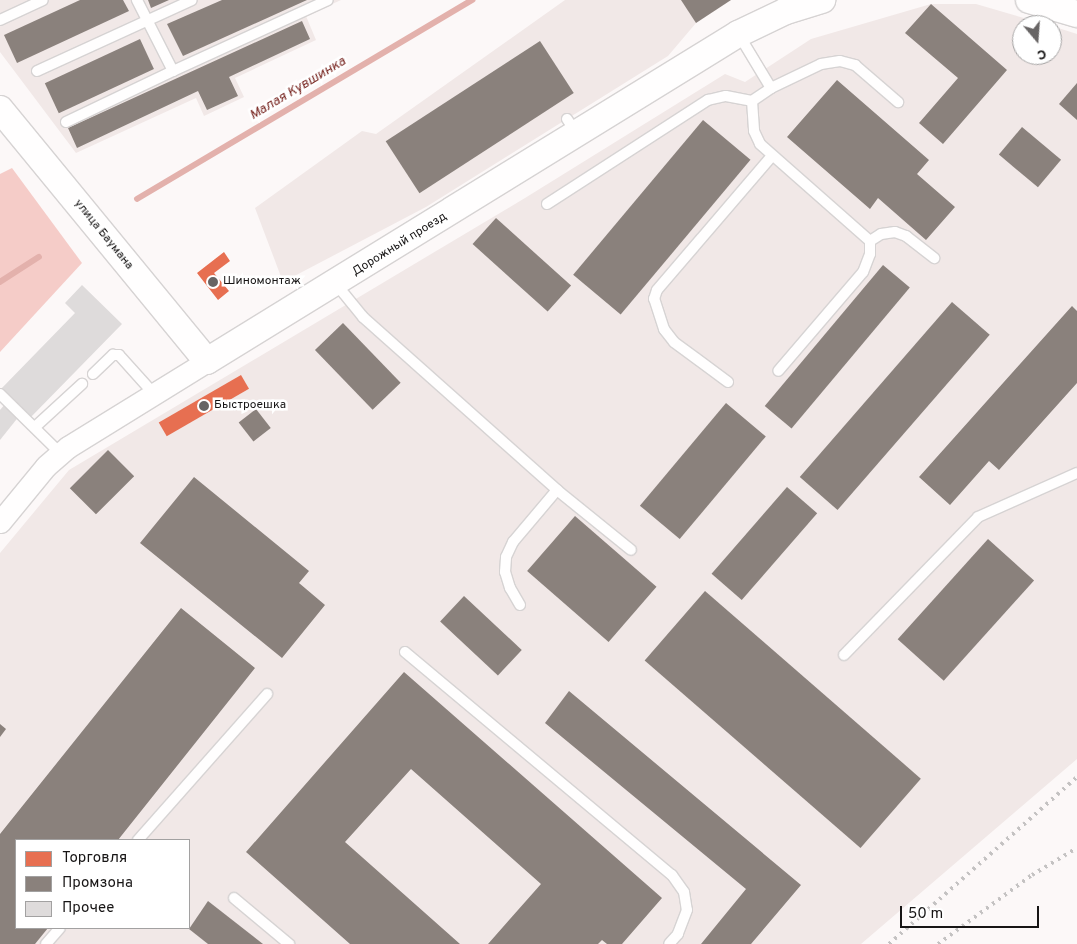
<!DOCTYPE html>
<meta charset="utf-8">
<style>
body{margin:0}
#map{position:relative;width:1077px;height:944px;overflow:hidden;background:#fcf8f8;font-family:Overpass,sans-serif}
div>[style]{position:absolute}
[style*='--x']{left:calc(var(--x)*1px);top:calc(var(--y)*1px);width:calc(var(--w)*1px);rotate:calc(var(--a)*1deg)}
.built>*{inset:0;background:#f1e8e7}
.forest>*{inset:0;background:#f5ccc8}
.shops>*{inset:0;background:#e76f51;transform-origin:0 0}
.industry>*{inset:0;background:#8a817c;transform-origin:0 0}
.stream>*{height:5.5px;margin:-2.75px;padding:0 2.75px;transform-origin:2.75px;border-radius:2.75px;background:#e3b1ac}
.building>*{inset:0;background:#dedbdb}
.roads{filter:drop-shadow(1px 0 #d6d3d3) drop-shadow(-1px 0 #d6d3d3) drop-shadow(0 1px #d6d3d3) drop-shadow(0 -1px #d6d3d3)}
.service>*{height:10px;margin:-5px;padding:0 5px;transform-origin:5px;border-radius:5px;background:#fffefe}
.minor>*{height:21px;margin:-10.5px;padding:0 10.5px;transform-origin:10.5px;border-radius:10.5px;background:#fffefe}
.tertiary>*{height:26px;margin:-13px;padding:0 13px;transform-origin:13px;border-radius:13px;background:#fffefe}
.rail>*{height:4px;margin-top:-2px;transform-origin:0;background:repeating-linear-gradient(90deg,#c4c2c2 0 2.5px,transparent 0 7.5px)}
.dots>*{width:14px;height:14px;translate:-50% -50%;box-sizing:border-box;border:2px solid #fff;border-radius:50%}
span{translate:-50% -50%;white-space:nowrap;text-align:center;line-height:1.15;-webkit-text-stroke:5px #fff;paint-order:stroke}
.street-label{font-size:12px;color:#171515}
.poi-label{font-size:12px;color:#171515}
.left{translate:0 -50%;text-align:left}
.water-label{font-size:14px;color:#792823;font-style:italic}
.legend{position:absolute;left:15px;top:839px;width:175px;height:90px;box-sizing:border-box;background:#fff;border:1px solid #a2a1a1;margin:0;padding:6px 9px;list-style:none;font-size:15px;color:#171515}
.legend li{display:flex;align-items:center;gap:10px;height:25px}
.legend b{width:25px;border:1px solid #a2a1a1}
.north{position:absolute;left:1012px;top:15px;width:50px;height:50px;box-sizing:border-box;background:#fff;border:1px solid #a2a1a1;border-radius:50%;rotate:162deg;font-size:14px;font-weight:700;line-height:20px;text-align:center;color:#171515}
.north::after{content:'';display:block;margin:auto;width:18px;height:22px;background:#676464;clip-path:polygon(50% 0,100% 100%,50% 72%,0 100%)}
.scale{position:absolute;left:900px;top:906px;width:139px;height:22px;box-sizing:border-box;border:2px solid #171515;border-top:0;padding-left:6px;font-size:15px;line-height:18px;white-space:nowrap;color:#171515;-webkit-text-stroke:4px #fff;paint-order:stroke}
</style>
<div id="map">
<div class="built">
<div style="clip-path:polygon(0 0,341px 0,306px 16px,316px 40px,235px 78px,244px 97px,204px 116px,196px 98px,76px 153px,0 52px)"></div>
<div style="clip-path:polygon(565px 0,731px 0,696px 23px,668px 56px,426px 207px,283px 282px,255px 208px,362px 131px,376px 134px)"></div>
<div style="clip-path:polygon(evenodd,931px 4px,976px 4px,1048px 25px,1022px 25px,1022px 55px,1052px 55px,1052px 26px,1077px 34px,1077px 759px,861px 944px,0 944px,0 553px,69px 470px,525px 198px,725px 74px,745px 82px,811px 39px,931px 4px,16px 840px,189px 840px,189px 928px,16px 928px,16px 840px)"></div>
</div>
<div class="forest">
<div style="clip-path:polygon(12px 168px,82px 263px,0 352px,0 174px)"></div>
</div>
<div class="shops">
<div style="clip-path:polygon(224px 252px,230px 261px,214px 273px,229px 291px,218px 300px,197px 273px)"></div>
<div style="left:241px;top:375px;width:16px;height:95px;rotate:60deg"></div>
</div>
<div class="industry">
<div style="clip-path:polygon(80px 0,123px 0,129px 11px,17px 63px,4px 35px)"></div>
<div style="clip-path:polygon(148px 0,169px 0,151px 8px)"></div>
<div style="clip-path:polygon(222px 0,307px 0,183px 56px,167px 24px)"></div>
<div style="clip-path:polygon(681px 0,731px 0,696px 23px)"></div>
<div style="clip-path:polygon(931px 4px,1007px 70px,943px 144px,919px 123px,958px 78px,905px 33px)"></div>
<div style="clip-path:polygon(302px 21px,310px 39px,229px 77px,238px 96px,207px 110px,198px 91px,77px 148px,68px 128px)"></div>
<div style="left:140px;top:39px;width:33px;height:105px;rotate:65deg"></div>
<div style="left:540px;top:41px;width:62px;height:184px;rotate:57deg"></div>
<div style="clip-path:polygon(837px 80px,929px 160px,917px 174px,955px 207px,926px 240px,878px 198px,870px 209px,787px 137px)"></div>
<div style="clip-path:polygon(1077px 83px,1077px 120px,1059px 104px)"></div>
<div style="left:703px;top:120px;width:62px;height:202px;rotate:40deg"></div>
<div style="left:1022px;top:127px;width:51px;height:36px;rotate:40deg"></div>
<div style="left:496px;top:218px;width:101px;height:35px;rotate:42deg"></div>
<div style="left:883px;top:265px;width:35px;height:184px;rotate:40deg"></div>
<div style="left:952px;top:302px;width:50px;height:232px;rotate:41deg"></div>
<div style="clip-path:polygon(1072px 306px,1077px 311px,1077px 383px,999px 470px,989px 461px,950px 505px,919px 477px)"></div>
<div style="left:343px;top:323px;width:83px;height:39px;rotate:46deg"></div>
<div style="left:726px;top:403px;width:52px;height:134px;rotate:40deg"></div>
<div style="left:256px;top:409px;width:24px;height:22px;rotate:52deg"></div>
<div style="left:108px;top:450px;width:37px;height:54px;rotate:45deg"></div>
<div style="clip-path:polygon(194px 477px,309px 571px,299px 583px,325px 605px,282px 658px,140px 543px)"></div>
<div style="left:787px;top:487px;width:40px;height:115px;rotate:41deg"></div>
<div style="left:575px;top:516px;width:108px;height:73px;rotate:41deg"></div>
<div style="left:988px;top:539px;width:62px;height:135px;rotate:42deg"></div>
<div style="left:705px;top:591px;width:286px;height:92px;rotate:41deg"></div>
<div style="left:464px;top:596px;width:79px;height:35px;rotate:43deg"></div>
<div style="clip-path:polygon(181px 608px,255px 668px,118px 840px,16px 840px,16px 928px,48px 928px,35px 944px,0 944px,0 834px)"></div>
<div style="clip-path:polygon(404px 672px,662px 898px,622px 944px,607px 944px,602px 940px,598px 944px,488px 944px,541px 884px,411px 769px,345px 842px,460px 944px,350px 944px,246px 852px)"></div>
<div style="clip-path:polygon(569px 691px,801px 885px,751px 944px,701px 944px,746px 889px,545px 723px)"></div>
<div style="clip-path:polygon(0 724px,6px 729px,0 737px)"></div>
<div style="clip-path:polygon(208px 901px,263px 944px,208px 944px,189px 929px)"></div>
</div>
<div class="stream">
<div style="--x:137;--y:199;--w:390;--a:-30.7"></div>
<div style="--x:0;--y:282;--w:46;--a:-32.7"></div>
</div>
<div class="building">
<div style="clip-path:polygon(82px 285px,122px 324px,30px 418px,0 390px,75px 313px,65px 303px)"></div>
<div style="clip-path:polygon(5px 404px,20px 415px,0 440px,0 410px)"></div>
</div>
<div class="roads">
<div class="service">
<div style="--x:0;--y:20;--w:47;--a:-24.9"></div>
<div style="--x:739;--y:35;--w:62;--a:58.9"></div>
<div style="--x:37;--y:71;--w:170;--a:-24.6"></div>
<div style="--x:173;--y:71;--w:170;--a:-24.6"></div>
<div style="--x:752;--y:101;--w:30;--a:86"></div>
<div style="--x:754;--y:131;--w:14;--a:65"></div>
<div style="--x:760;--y:144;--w:147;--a:41.4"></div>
<div style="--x:870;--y:241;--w:13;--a:90"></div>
<div style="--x:870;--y:254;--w:19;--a:111"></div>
<div style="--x:863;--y:272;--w:130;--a:130.6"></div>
<div style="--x:567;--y:119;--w:18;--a:56"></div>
<div style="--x:66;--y:122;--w:119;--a:-25.5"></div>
<div style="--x:173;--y:71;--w:80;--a:-116.9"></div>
<div style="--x:547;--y:204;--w:192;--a:-32.9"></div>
<div style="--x:708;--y:100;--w:18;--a:-13"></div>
<div style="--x:726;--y:96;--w:26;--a:11"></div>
<div style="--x:752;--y:101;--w:23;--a:-34"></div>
<div style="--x:771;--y:88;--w:55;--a:-25.6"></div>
<div style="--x:821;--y:64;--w:19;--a:-9"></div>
<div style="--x:840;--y:61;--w:16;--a:15"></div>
<div style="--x:855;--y:65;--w:57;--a:40.7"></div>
<div style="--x:870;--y:241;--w:13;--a:-32"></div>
<div style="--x:881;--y:234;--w:14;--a:-8"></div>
<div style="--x:895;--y:232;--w:12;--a:20"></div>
<div style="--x:906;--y:236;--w:36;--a:38"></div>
<div style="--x:336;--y:284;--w:43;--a:50.7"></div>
<div style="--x:363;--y:317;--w:260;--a:41.7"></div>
<div style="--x:557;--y:490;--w:95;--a:39"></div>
<div style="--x:93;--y:374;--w:28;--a:-44"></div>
<div style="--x:113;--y:355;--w:6;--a:0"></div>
<div style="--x:119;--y:355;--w:52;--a:48.1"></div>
<div style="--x:728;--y:382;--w:67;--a:-143.5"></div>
<div style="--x:674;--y:342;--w:16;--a:-128"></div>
<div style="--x:664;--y:329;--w:32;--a:-108"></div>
<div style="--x:654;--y:299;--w:9;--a:-72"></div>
<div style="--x:657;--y:290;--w:175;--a:-49.4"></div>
<div style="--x:0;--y:394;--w:86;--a:44.5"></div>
<div style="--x:35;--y:427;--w:64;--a:-42.5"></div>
<div style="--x:520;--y:605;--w:20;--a:-120"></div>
<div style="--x:510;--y:588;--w:17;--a:-107"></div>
<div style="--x:505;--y:572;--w:15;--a:-86"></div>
<div style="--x:506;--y:557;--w:17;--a:-65"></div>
<div style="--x:513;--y:542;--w:68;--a:-49.8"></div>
<div style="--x:405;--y:652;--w:348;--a:39.9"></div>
<div style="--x:672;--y:875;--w:21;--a:55"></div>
<div style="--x:684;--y:892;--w:18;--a:81"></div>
<div style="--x:687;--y:910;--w:26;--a:111"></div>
<div style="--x:678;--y:934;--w:13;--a:132"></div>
<div style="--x:844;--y:655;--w:192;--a:-45.8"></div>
<div style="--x:978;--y:517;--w:108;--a:-24"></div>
<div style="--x:138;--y:840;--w:195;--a:-48.5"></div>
<div style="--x:234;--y:898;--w:72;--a:39.9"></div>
<div style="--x:46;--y:944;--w:21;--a:-49"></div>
</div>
<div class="minor">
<div style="--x:0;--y:522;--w:72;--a:-50.6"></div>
<div style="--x:46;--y:466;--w:29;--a:-41"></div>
<div style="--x:68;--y:447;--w:163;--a:-31.7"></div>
</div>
<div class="tertiary">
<div style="--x:1029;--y:0;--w:50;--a:16.3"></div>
<div style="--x:0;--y:109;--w:326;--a:50.6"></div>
<div style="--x:207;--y:361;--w:624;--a:-31.63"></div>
<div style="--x:738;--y:34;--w:53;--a:-25.6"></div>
<div style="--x:786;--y:11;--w:38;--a:-17"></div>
</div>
</div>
<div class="rail">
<div style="--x:889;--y:944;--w:251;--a:-41.6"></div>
<div style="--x:938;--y:944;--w:117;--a:-36.3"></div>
<div style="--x:1032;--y:875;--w:52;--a:-31"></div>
</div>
<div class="dots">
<div style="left:213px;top:282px;background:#676464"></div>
<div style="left:204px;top:406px;background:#676464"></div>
</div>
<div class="street-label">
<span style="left:103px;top:235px;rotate:51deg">улица Баумана</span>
<span style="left:400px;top:245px;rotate:-32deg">Дорожный проезд</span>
</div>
<div class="poi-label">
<span class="left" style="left:223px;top:282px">Шиномонтаж</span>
<span class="left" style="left:214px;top:406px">Быстроешка</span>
</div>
<div class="water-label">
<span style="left:298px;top:89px;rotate:-31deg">Малая Кувшинка</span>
</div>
<ul class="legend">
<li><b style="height:14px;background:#e76f51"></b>Торговля</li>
<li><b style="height:14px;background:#8a817c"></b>Промзона</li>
<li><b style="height:14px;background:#dedbdb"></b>Прочее</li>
</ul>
<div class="north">С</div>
<div class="scale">50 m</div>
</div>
